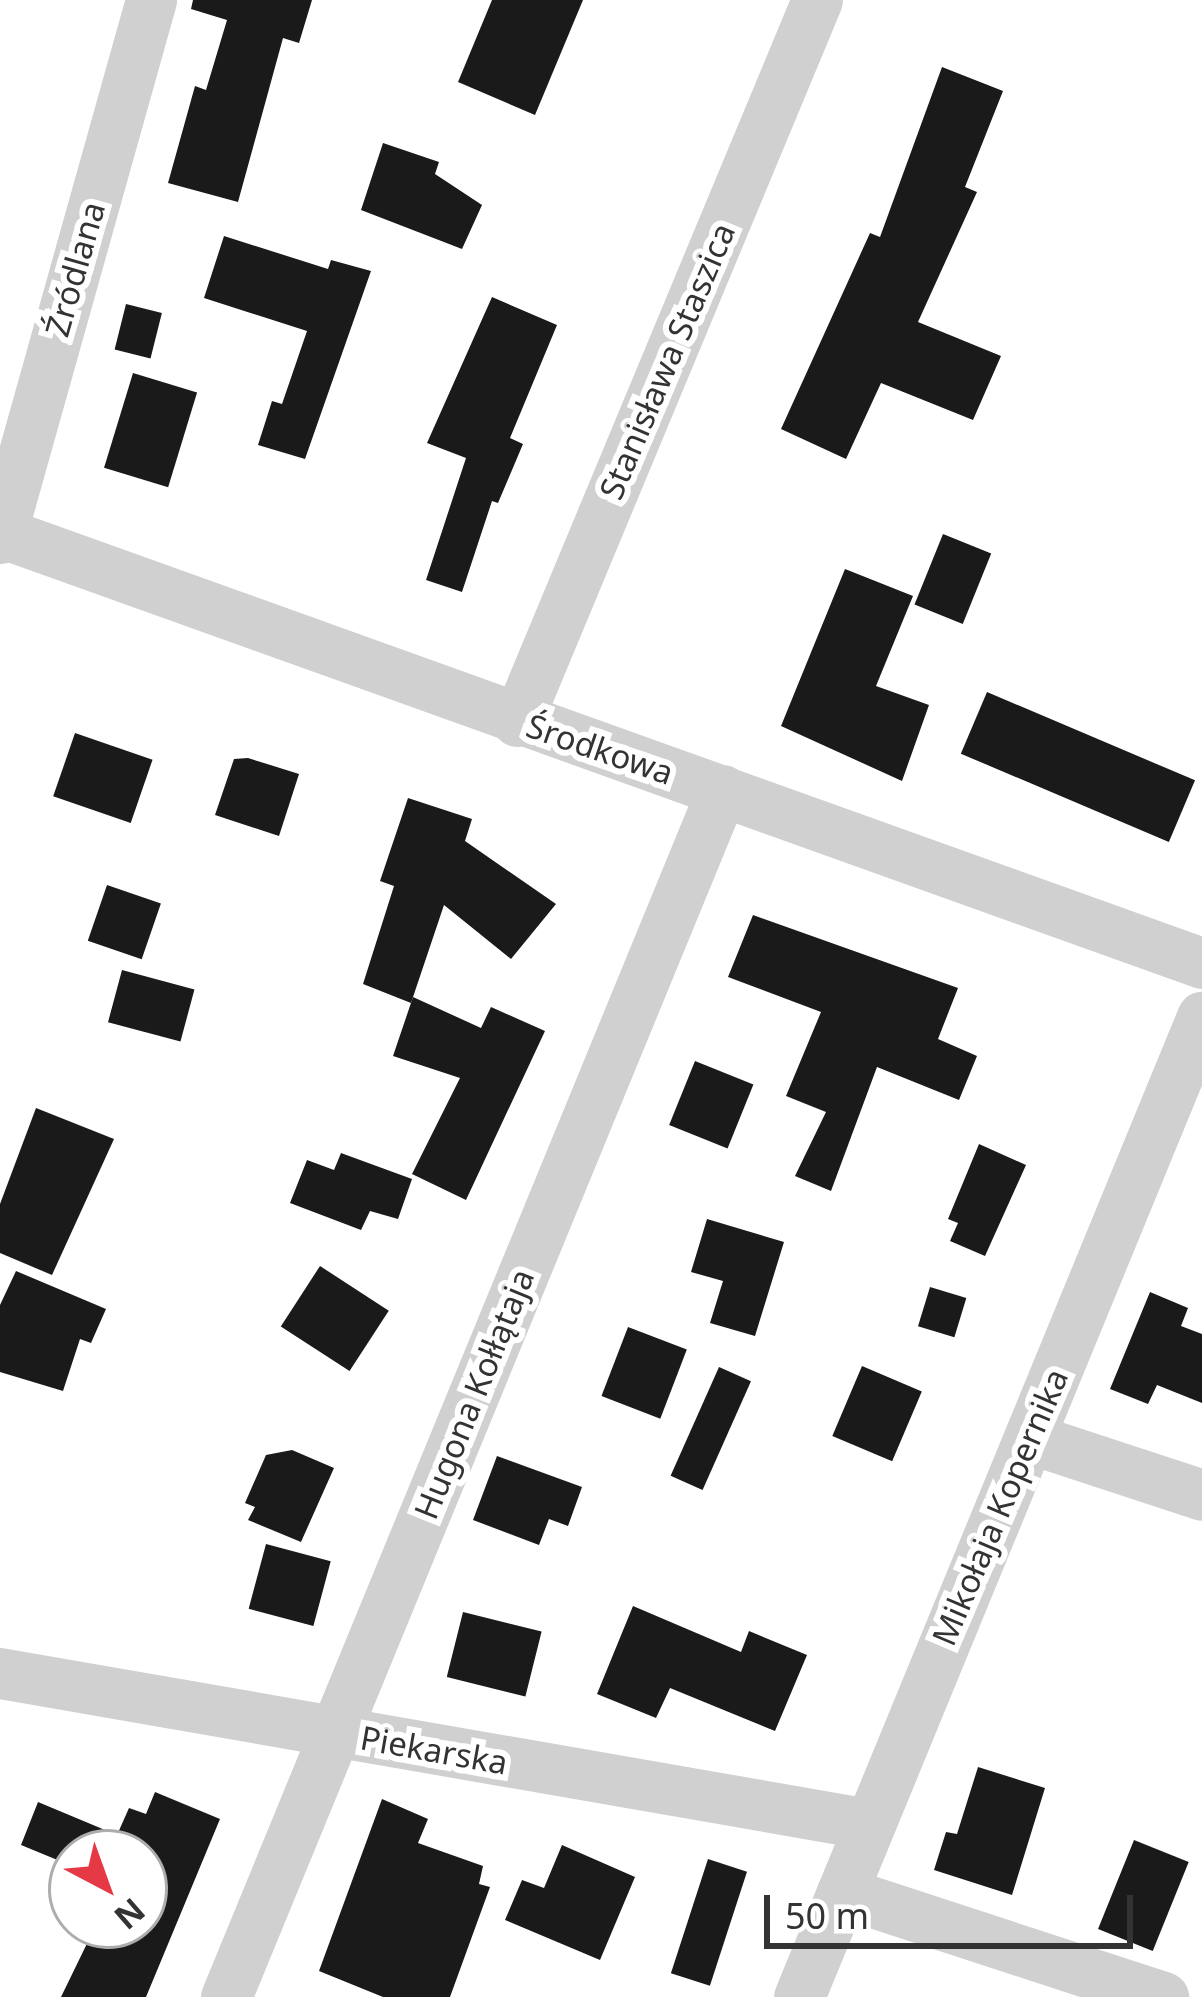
<!DOCTYPE html>
<meta charset="utf-8">
<style>
body{margin:0}
#map{position:relative;width:1202px;height:1997px;overflow:hidden;background:#fff;font-family:"Noto Sans",sans-serif}
div>[style]{position:absolute}
[style*='--x']{left:calc(var(--x)*1px);top:calc(var(--y)*1px);width:calc(var(--w)*1px);rotate:calc(var(--a)*1deg)}
.building>*{inset:0;background:#1a1a1a;transform-origin:0 0}
.minor>*{height:51px;margin:-25.5px;padding:0 25.5px;transform-origin:25.5px;border-radius:25.5px;background:#d0d0d0}
span{translate:-50% -50%;white-space:nowrap;text-align:center;line-height:1.15;-webkit-text-stroke:12px #fff;paint-order:stroke}
.street-label{font-size:33px;color:#333}
.north{position:absolute;left:48px;top:1829px;width:120px;height:120px;box-sizing:border-box;background:#fff;border:3px solid #adadad;border-radius:50%;rotate:139deg;font-size:33px;font-weight:700;line-height:48px;text-align:center;color:#333}
.north::after{content:'';display:block;margin:auto;width:42px;height:54px;background:#e63946;clip-path:polygon(50% 0,100% 100%,50% 72%,0 100%)}
.scale{position:absolute;left:764px;top:1895px;width:369px;height:54px;box-sizing:border-box;border:6px solid #333;border-top:0;padding-left:15px;font-size:36px;line-height:42px;white-space:nowrap;color:#333;-webkit-text-stroke:9px #fff;paint-order:stroke}
</style>
<div id="map">
<div class="building">
<div style="clip-path:polygon(193px 0,312px 0,299px 43px,283px 38px,238px 202px,168px 183px,195px 86px,206px 90px,227px 20px,191px 9px)"></div>
<div style="clip-path:polygon(492px 0,583px 0,535px 115px,458px 82px)"></div>
<div style="clip-path:polygon(942px 67px,1003px 91px,965px 187px,977px 192px,918px 322px,1001px 356px,973px 420px,881px 383px,846px 459px,781px 429px,870px 233px,880px 237px)"></div>
<div style="clip-path:polygon(383px 143px,439px 162px,435px 174px,482px 205px,462px 249px,361px 210px)"></div>
<div style="clip-path:polygon(224px 236px,328px 269px,331px 260px,371px 271px,305px 459px,258px 445px,272px 401px,282px 404px,307px 331px,204px 298px)"></div>
<div style="clip-path:polygon(492px 297px,557px 325px,510px 438px,523px 444px,498px 503px,492px 501px,462px 592px,426px 580px,466px 458px,427px 443px)"></div>
<div style="left:126px;top:304px;width:37px;height:47px;rotate:14deg"></div>
<div style="left:133px;top:373px;width:67px;height:99px;rotate:17deg"></div>
<div style="left:943px;top:534px;width:52px;height:76px;rotate:22deg"></div>
<div style="clip-path:polygon(845px 569px,913px 596px,876px 686px,929px 705px,902px 781px,781px 726px)"></div>
<div style="left:987px;top:692px;width:226px;height:67px;rotate:23deg"></div>
<div style="left:75px;top:733px;width:82px;height:67px;rotate:19deg"></div>
<div style="clip-path:polygon(248px 758px,299px 774px,279px 836px,215px 815px,234px 759px)"></div>
<div style="clip-path:polygon(408px 798px,472px 819px,465px 841px,556px 904px,511px 959px,444px 905px,411px 1003px,363px 984px,394px 886px,380px 881px)"></div>
<div style="left:107px;top:885px;width:57px;height:59px;rotate:19deg"></div>
<div style="clip-path:polygon(753px 915px,958px 988px,938px 1039px,977px 1056px,959px 1100px,877px 1067px,831px 1191px,795px 1176px,826px 1112px,786px 1096px,821px 1012px,728px 977px)"></div>
<div style="left:122px;top:970px;width:75px;height:54px;rotate:15deg"></div>
<div style="clip-path:polygon(413px 997px,481px 1028px,491px 1007px,545px 1031px,466px 1200px,412px 1174px,460px 1078px,393px 1056px)"></div>
<div style="left:695px;top:1061px;width:63px;height:69px;rotate:22deg"></div>
<div style="clip-path:polygon(36px 1108px,114px 1139px,52px 1275px,0 1253px,0 1204px)"></div>
<div style="clip-path:polygon(979px 1144px,1026px 1165px,985px 1256px,950px 1241px,958px 1223px,948px 1219px)"></div>
<div style="clip-path:polygon(341px 1153px,412px 1179px,398px 1219px,370px 1211px,361px 1230px,290px 1203px,307px 1160px,334px 1170px)"></div>
<div style="clip-path:polygon(707px 1219px,784px 1242px,755px 1336px,710px 1323px,723px 1281px,691px 1272px)"></div>
<div style="left:320px;top:1266px;width:82px;height:72px;rotate:33deg"></div>
<div style="clip-path:polygon(16px 1271px,106px 1309px,91px 1343px,80px 1339px,63px 1391px,0 1372px,0 1305px)"></div>
<div style="left:930px;top:1287px;width:38px;height:41px;rotate:17deg"></div>
<div style="clip-path:polygon(1150px 1292px,1188px 1308px,1181px 1326px,1202px 1334px,1202px 1403px,1157px 1385px,1148px 1404px,1110px 1389px)"></div>
<div style="left:628px;top:1327px;width:63px;height:74px;rotate:21deg"></div>
<div style="left:862px;top:1366px;width:65px;height:76px;rotate:23deg"></div>
<div style="left:719px;top:1367px;width:35px;height:119px;rotate:24deg"></div>
<div style="clip-path:polygon(292px 1450px,334px 1468px,301px 1542px,248px 1520px,255px 1507px,245px 1503px,266px 1455px)"></div>
<div style="clip-path:polygon(497px 1456px,582px 1487px,568px 1526px,549px 1519px,539px 1545px,473px 1520px)"></div>
<div style="left:266px;top:1544px;width:67px;height:67px;rotate:15deg"></div>
<div style="clip-path:polygon(633px 1606px,741px 1652px,749px 1631px,807px 1655px,775px 1731px,670px 1688px,656px 1718px,597px 1694px)"></div>
<div style="left:463px;top:1612px;width:81px;height:67px;rotate:14deg"></div>
<div style="clip-path:polygon(978px 1767px,1045px 1788px,1012px 1895px,934px 1870px,946px 1832px,957px 1834px)"></div>
<div style="clip-path:polygon(155px 1792px,220px 1819px,146px 1997px,61px 1997px,96px 1925px,144px 1925px,144px 1853px,72px 1853px,72px 1866px,21px 1845px,38px 1802px,117px 1835px,129px 1808px,146px 1814px)"></div>
<div style="clip-path:polygon(382px 1799px,428px 1819px,418px 1843px,483px 1866px,479px 1884px,490px 1887px,450px 1997px,383px 1997px,319px 1971px)"></div>
<div style="left:1134px;top:1840px;width:59px;height:96px;rotate:22deg"></div>
<div style="clip-path:polygon(562px 1845px,635px 1877px,600px 1960px,505px 1920px,522px 1880px,544px 1888px)"></div>
<div style="left:708px;top:1859px;width:41px;height:120px;rotate:18deg"></div>
</div>
<div class="minor">
<div style="--x:0;--y:532;--w:1277;--a:19.73"></div>
<div style="--x:0;--y:538;--w:559;--a:-74.32"></div>
<div style="--x:517;--y:721;--w:781;--a:-67.41"></div>
<div style="--x:1029;--y:1438;--w:182;--a:18.2"></div>
<div style="--x:0;--y:1673;--w:882;--a:9.86"></div>
<div style="--x:842;--y:1892;--w:338;--a:18.1"></div>
<div style="--x:226;--y:1997;--w:1305;--a:-67.66"></div>
<div style="--x:799;--y:1997;--w:1060;--a:-67.65"></div>
</div>
<div class="street-label">
<span style="left:75px;top:269px;rotate:-74deg">Źródlana</span>
<span style="left:667px;top:361px;rotate:-67deg">Stanisława Staszica</span>
<span style="left:600px;top:749px;rotate:19deg">Środkowa</span>
<span style="left:474px;top:1394px;rotate:-68deg">Hugona Kołłątaja</span>
<span style="left:1000px;top:1507px;rotate:-67deg">Mikołaja Kopernika</span>
<span style="left:434px;top:1750px;rotate:10deg">Piekarska</span>
</div>
<div class="north">N</div>
<div class="scale">50 m</div>
</div>
